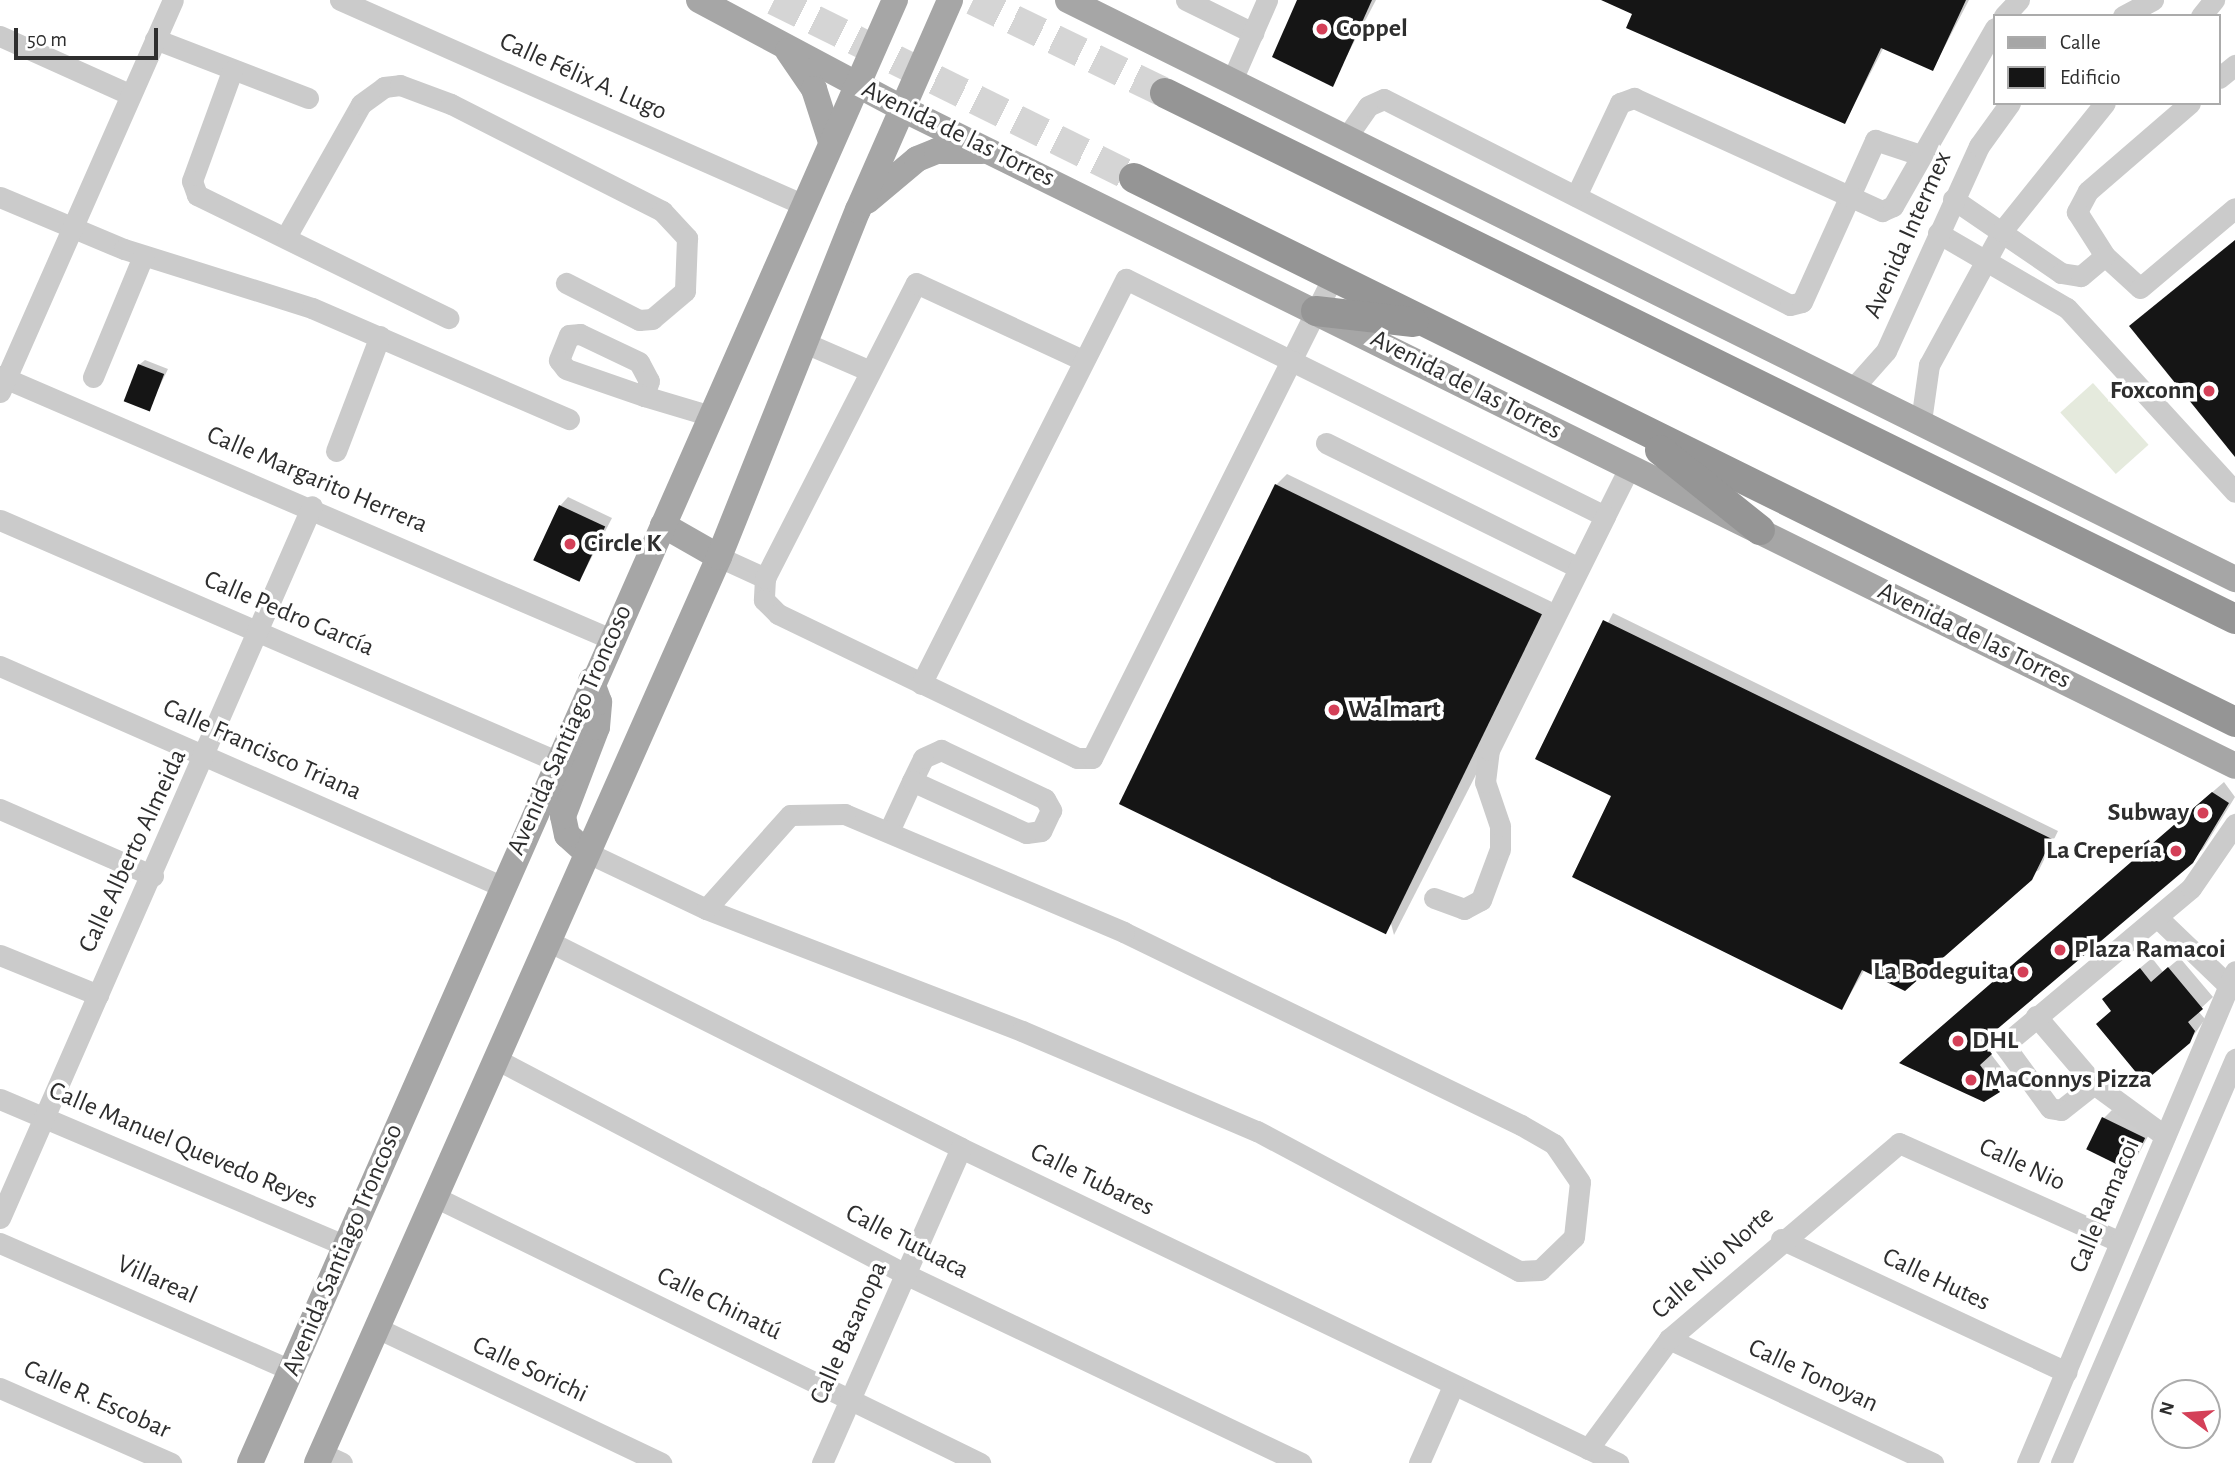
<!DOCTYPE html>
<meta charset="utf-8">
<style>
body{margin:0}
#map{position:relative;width:2235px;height:1463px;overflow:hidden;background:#fff;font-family:"Alegreya Sans",sans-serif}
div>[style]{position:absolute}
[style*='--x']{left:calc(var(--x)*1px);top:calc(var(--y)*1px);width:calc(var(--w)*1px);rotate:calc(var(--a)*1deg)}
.green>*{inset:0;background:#e5eadd;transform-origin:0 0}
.shadow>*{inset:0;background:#0003}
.building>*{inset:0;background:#151515;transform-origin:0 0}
.highway-tunnel>*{height:30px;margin-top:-15px;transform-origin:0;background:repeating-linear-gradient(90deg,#d5d5d5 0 30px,transparent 0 45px)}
.minor>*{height:21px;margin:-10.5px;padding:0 10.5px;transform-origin:10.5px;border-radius:10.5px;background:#cbcbcb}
.major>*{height:26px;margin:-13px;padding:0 13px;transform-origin:13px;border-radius:13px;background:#a6a6a6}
.highway>*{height:30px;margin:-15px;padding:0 15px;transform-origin:15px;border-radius:15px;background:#959595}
.dots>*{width:19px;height:19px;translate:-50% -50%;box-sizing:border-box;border:4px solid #fff;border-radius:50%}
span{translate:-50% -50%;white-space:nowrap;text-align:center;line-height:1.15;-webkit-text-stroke:7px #fff;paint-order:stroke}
.poi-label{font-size:26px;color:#2e2e2e;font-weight:700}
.left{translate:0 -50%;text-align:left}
.right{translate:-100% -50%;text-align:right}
.street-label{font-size:26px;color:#2e2e2e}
.legend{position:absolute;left:1993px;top:14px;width:228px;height:91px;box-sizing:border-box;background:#fff;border:2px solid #ababab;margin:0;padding:9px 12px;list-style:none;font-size:21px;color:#2e2e2e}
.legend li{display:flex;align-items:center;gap:14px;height:35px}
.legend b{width:35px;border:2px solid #ababab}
.north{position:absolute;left:2151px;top:1379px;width:70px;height:70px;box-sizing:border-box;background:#fff;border:2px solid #ababab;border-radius:50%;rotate:286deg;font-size:19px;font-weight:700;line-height:28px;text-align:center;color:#2e2e2e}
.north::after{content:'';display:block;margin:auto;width:24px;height:32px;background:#d44058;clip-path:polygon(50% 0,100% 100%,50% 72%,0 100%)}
.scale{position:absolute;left:14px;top:28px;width:144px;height:32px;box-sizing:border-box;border:4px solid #2e2e2e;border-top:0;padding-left:9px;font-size:21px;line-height:24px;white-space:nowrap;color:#2e2e2e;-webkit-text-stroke:5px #fff;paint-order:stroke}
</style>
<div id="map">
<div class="green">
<div style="left:2093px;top:383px;width:83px;height:44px;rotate:48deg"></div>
</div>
<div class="shadow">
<div style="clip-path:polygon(1299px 0,1376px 0,1332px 84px)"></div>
<div style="clip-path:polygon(1605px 0,1969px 0,1933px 69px,1884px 47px,1845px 122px)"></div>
<div style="clip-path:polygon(145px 360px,168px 369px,148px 410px,139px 365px)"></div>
<div style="clip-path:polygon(1287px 474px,1552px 602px,1483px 761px,1394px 935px,1276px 485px)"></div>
<div style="clip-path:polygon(568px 497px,612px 518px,581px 578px,560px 506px)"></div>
<div style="clip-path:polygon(1613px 613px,2058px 831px,2039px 870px,1865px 969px,1842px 1008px,1613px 796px,1538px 759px)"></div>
<div style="clip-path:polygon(2224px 782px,2235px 797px,2203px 849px,1993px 1031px,2002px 1041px,1990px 1053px,2010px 1079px,1999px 1090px,1984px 1100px,1913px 1052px)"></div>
<div style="clip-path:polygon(2152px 958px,2163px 972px,2180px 958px,2213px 997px,2198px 1011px,2205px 1019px,2189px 1042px,2113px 1010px,2115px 989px)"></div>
<div style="clip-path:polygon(2112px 1110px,2152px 1129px,2132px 1166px,2104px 1118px)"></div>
</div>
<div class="building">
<div style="clip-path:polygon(1297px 0,1372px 0,1333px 87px,1272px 57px)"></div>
<div style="clip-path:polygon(1601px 0,1966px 0,1933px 71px,1881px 48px,1845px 124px,1626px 28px,1632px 14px)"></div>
<div style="clip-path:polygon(2235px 240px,2235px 457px,2129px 326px)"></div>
<div style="left:138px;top:364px;width:28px;height:40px;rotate:21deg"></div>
<div style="left:1275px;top:484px;width:297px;height:356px;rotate:26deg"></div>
<div style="left:559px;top:505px;width:51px;height:61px;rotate:25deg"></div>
<div style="clip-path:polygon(1603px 620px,2052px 839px,2032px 880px,1905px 991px,1862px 970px,1842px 1010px,1572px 877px,1611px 796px,1535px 759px)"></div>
<div style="clip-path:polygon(2212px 792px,2229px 803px,2193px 863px,1982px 1042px,1992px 1054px,1980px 1065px,2000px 1092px,1984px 1102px,1899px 1063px)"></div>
<div style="clip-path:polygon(2168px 967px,2203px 1009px,2188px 1022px,2195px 1031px,2190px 1043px,2144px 1082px,2096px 1024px,2111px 1011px,2102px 999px,2140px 968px,2151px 982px)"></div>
<div style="left:2102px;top:1117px;width:48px;height:36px;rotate:26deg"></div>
</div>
<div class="highway-tunnel">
<div style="--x:774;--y:0;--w:402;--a:26.3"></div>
<div style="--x:973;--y:0;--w:213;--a:25.8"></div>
</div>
<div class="minor">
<div style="--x:340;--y:0;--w:507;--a:23.84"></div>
<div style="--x:1186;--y:0;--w:75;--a:26.2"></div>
<div style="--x:2004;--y:16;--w:22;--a:-47"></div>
<div style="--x:2123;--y:16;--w:34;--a:-28"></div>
<div style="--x:2201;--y:16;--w:21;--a:-51"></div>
<div style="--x:0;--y:36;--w:141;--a:24.2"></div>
<div style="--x:155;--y:39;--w:164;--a:21.1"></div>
<div style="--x:232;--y:71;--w:117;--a:110"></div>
<div style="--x:192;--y:181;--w:15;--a:70"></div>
<div style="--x:197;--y:195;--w:280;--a:26.1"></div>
<div style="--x:1233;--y:78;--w:85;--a:-66.4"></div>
<div style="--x:2219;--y:78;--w:21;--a:-39"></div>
<div style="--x:2190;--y:103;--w:135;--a:139.2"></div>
<div style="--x:2088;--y:191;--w:24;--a:118"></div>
<div style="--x:2077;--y:212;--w:52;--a:57.5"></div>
<div style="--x:2105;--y:256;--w:47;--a:42.4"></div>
<div style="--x:2140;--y:288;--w:124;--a:-40.1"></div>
<div style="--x:1348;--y:135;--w:35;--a:-55"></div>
<div style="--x:1368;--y:106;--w:17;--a:-24"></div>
<div style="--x:1384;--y:99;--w:455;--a:26.9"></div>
<div style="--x:1790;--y:305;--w:12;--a:-14"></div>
<div style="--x:1802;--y:302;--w:178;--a:-65.7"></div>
<div style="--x:1875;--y:140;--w:47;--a:18.4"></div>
<div style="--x:1576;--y:196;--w:103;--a:-64.7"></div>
<div style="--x:1620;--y:103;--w:15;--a:-20"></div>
<div style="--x:1634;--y:98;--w:273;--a:24.5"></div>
<div style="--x:1882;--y:211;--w:12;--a:-24"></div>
<div style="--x:1893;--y:206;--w:205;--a:-60.2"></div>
<div style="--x:0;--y:197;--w:134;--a:22.8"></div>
<div style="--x:124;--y:249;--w:197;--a:17.4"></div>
<div style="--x:312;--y:308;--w:280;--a:23.4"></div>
<div style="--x:1953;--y:199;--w:131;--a:34.4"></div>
<div style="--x:2061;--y:273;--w:20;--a:9"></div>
<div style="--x:2081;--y:276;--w:31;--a:-40"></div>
<div style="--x:1938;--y:233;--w:149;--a:30.2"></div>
<div style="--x:2067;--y:308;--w:249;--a:47.6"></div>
<div style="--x:287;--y:235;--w:150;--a:-60.5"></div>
<div style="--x:361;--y:104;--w:29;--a:-36"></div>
<div style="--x:384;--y:87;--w:16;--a:-7"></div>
<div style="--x:400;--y:85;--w:54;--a:20.4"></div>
<div style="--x:451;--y:104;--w:237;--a:26.9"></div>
<div style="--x:662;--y:211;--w:37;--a:47"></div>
<div style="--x:687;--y:238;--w:53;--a:92.2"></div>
<div style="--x:685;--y:291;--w:43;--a:139.7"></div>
<div style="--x:652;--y:319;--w:13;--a:176"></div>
<div style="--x:639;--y:320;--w:82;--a:-153.1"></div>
<div style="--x:803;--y:342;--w:73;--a:23.4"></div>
<div style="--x:0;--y:376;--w:665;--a:23.29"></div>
<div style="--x:93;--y:377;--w:131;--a:-67.5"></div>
<div style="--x:1854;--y:387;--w:48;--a:-48.4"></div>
<div style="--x:1886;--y:351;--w:225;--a:-65.6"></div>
<div style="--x:1979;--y:146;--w:53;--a:-54.2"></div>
<div style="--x:0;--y:392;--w:428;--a:-66.2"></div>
<div style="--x:644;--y:396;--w:16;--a:-72"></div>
<div style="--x:649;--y:381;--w:21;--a:-118"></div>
<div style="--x:639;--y:362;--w:65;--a:-154.6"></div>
<div style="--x:580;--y:334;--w:11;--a:175"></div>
<div style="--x:569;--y:335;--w:27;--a:112"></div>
<div style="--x:559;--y:360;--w:11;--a:52"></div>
<div style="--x:566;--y:369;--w:83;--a:19.1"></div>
<div style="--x:644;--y:396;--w:70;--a:16.6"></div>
<div style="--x:1921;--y:421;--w:57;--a:-81.9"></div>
<div style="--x:1929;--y:365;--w:153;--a:-61.4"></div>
<div style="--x:2002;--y:231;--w:164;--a:-51.2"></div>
<div style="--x:1326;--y:443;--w:282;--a:26.3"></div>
<div style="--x:336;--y:451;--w:123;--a:-69.1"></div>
<div style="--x:0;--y:520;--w:606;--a:23.43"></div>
<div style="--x:719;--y:557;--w:51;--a:24.5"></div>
<div style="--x:765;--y:578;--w:22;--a:93"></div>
<div style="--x:764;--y:600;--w:20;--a:45"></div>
<div style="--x:778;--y:614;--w:332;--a:25.7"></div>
<div style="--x:1077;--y:758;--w:15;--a:0"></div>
<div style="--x:1092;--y:758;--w:540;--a:-63.39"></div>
<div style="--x:765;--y:578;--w:331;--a:-62.9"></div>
<div style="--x:916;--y:283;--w:184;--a:24.8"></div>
<div style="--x:0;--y:666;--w:547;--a:23.71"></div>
<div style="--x:921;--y:684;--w:454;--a:-63.2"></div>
<div style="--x:1126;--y:279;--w:534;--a:26.33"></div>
<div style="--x:1605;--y:516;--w:54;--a:-63.4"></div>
<div style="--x:0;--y:809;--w:167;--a:23.6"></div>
<div style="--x:889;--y:831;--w:55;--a:-65.3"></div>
<div style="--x:912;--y:781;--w:25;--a:-64"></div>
<div style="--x:923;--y:758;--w:20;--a:-24"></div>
<div style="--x:941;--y:750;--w:115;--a:25.2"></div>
<div style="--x:1045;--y:799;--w:13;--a:61"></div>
<div style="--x:1051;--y:810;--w:23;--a:115"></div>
<div style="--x:1041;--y:831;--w:15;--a:172"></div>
<div style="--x:1026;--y:833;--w:125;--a:-155.5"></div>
<div style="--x:586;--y:852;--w:133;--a:25.4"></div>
<div style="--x:706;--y:909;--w:339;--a:21.1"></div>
<div style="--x:1022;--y:1031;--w:255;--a:23.1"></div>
<div style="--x:1257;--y:1131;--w:297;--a:28.1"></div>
<div style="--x:1519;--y:1271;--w:21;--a:-3"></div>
<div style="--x:1540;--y:1270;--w:47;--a:-44.1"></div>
<div style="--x:1574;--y:1237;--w:55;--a:-83.8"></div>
<div style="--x:1580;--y:1182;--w:46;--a:-124.4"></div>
<div style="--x:1554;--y:1144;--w:38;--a:-150"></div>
<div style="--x:1521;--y:1125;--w:441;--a:-154.1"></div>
<div style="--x:1124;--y:932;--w:303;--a:-157.1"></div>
<div style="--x:845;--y:814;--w:55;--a:179"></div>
<div style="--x:790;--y:815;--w:126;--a:131.8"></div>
<div style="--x:1434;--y:898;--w:32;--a:20"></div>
<div style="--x:1464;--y:909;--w:19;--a:-28"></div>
<div style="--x:1481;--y:900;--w:54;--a:-69.6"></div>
<div style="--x:1500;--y:849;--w:23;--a:-90"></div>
<div style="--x:1500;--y:826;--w:46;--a:-108.8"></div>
<div style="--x:1485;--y:782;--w:32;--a:-83"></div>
<div style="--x:1489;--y:750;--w:261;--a:-63.6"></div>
<div style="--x:2158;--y:918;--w:98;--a:43.8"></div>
<div style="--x:546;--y:940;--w:464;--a:26.6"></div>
<div style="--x:961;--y:1148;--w:729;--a:25.62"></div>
<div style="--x:0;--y:955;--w:106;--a:22.2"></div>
<div style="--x:2036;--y:1016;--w:89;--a:49.5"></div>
<div style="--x:494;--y:1058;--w:464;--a:27.7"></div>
<div style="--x:905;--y:1274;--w:439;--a:25.5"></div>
<div style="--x:0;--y:1099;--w:374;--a:23"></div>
<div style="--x:2165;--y:1136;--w:88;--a:-143.8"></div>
<div style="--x:2094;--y:1084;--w:42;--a:141.8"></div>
<div style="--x:2061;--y:1110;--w:11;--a:-170"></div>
<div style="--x:2050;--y:1108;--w:78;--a:-126.1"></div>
<div style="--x:2004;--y:1045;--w:244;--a:-40"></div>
<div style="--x:2191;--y:888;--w:78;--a:-55.5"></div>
<div style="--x:433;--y:1196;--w:609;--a:26.02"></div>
<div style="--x:0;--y:1218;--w:777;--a:-66.34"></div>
<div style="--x:1781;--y:1239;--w:315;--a:25"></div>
<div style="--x:0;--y:1243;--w:318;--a:23.6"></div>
<div style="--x:375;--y:1327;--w:317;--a:25.4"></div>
<div style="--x:1669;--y:1339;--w:292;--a:25.2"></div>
<div style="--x:0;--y:1388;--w:187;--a:23.7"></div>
<div style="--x:1588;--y:1449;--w:137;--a:-53.6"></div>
<div style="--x:1669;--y:1339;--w:302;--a:-40.4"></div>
<div style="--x:1899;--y:1143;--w:242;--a:24.1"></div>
<div style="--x:321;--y:1453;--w:23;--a:25"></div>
<div style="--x:822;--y:1463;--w:344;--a:-66.2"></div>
<div style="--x:1419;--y:1463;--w:84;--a:-66.2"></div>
<div style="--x:2027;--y:1463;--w:534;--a:-67.08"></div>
<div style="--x:2061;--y:1463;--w:440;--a:-66.7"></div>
</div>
<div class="major">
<div style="--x:699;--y:0;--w:231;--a:28.1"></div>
<div style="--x:903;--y:109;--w:1485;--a:26.25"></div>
<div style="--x:1068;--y:0;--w:1303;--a:26.39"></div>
<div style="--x:788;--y:51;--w:46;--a:55.6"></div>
<div style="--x:814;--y:89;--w:56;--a:72.2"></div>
<div style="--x:867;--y:201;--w:65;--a:-40"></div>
<div style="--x:917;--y:159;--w:22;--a:-22"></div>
<div style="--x:937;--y:151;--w:45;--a:0"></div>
<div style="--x:663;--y:525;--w:64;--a:29.7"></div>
<div style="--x:586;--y:852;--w:25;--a:-138"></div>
<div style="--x:567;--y:835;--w:19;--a:-102"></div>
<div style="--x:563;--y:816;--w:95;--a:-69.1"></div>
<div style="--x:597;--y:727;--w:25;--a:-85"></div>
<div style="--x:599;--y:702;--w:23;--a:-110"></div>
<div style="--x:250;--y:1463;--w:1599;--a:-66.21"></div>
<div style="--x:317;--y:1463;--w:991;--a:-66.07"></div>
<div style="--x:719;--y:557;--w:374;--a:-68.2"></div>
<div style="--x:858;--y:210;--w:229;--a:-66.3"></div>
</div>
<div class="highway">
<div style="--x:1165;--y:93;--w:1192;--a:26.18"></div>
<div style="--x:1134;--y:178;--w:1228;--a:26.29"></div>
<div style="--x:1316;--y:311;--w:98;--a:6.5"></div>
<div style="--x:1660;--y:450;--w:128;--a:38.7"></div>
</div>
<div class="dots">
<div style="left:1322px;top:29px;background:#d44058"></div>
<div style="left:2209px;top:391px;background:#d44058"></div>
<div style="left:570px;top:544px;background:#d44058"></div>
<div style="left:1334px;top:710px;background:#d44058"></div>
<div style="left:2203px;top:813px;background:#d44058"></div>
<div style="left:2176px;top:851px;background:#d44058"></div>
<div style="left:2060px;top:950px;background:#d44058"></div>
<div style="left:2023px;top:972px;background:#d44058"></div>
<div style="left:1958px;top:1041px;background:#d44058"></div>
<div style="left:1971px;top:1080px;background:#d44058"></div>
</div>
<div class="poi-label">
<span class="left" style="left:1336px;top:29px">Coppel</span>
<span class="right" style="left:2195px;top:391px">Foxconn</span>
<span class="left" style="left:584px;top:544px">Circle K</span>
<span class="left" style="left:1348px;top:710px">Walmart</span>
<span class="right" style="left:2189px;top:813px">Subway</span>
<span class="right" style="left:2162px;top:851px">La Crepería</span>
<span class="left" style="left:2074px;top:950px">Plaza Ramacoi</span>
<span class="right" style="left:2009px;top:972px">La Bodeguita</span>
<span class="left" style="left:1972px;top:1041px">DHL</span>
<span class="left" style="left:1985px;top:1080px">MaConnys Pizza</span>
</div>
<div class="street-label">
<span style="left:583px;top:77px;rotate:24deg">Calle Félix A. Lugo</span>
<span style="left:958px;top:134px;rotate:26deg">Avenida de las Torres</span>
<span style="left:1908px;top:235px;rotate:-66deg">Avenida Intermex</span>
<span style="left:1466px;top:385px;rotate:27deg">Avenida de las Torres</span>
<span style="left:317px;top:480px;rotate:23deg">Calle Margarito Herrera</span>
<span style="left:289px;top:614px;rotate:23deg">Calle Pedro García</span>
<span style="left:1974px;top:636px;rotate:26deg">Avenida de las Torres</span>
<span style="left:570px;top:730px;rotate:-66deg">Avenida Santiago Troncoso</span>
<span style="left:262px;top:750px;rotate:24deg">Calle Francisco Triana</span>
<span style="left:133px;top:851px;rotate:-65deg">Calle Alberto Almeida</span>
<span style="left:183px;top:1146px;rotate:23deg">Calle Manuel Quevedo Reyes</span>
<span style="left:2022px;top:1165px;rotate:25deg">Calle Nio</span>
<span style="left:1092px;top:1180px;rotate:26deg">Calle Tubares</span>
<span style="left:2105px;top:1206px;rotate:-67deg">Calle Ramacoi</span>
<span style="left:907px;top:1242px;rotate:27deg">Calle Tutuaca</span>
<span style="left:343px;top:1250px;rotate:-67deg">Avenida Santiago Troncoso</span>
<span style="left:1713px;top:1263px;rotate:-42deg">Calle Nio Norte</span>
<span style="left:157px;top:1280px;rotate:24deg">Villareal</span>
<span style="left:1936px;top:1280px;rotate:25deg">Calle Hutes</span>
<span style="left:719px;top:1304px;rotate:26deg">Calle Chinatú</span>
<span style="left:849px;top:1333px;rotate:-66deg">Calle Basanopa</span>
<span style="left:530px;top:1370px;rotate:25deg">Calle Sorichi</span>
<span style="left:1813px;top:1376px;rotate:25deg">Calle Tonoyan</span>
<span style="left:97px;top:1400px;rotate:24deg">Calle R. Escobar</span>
</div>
<ul class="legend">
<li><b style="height:9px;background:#a6a6a6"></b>Calle</li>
<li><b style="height:19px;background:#151515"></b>Edificio</li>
</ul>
<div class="north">N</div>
<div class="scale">50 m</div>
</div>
